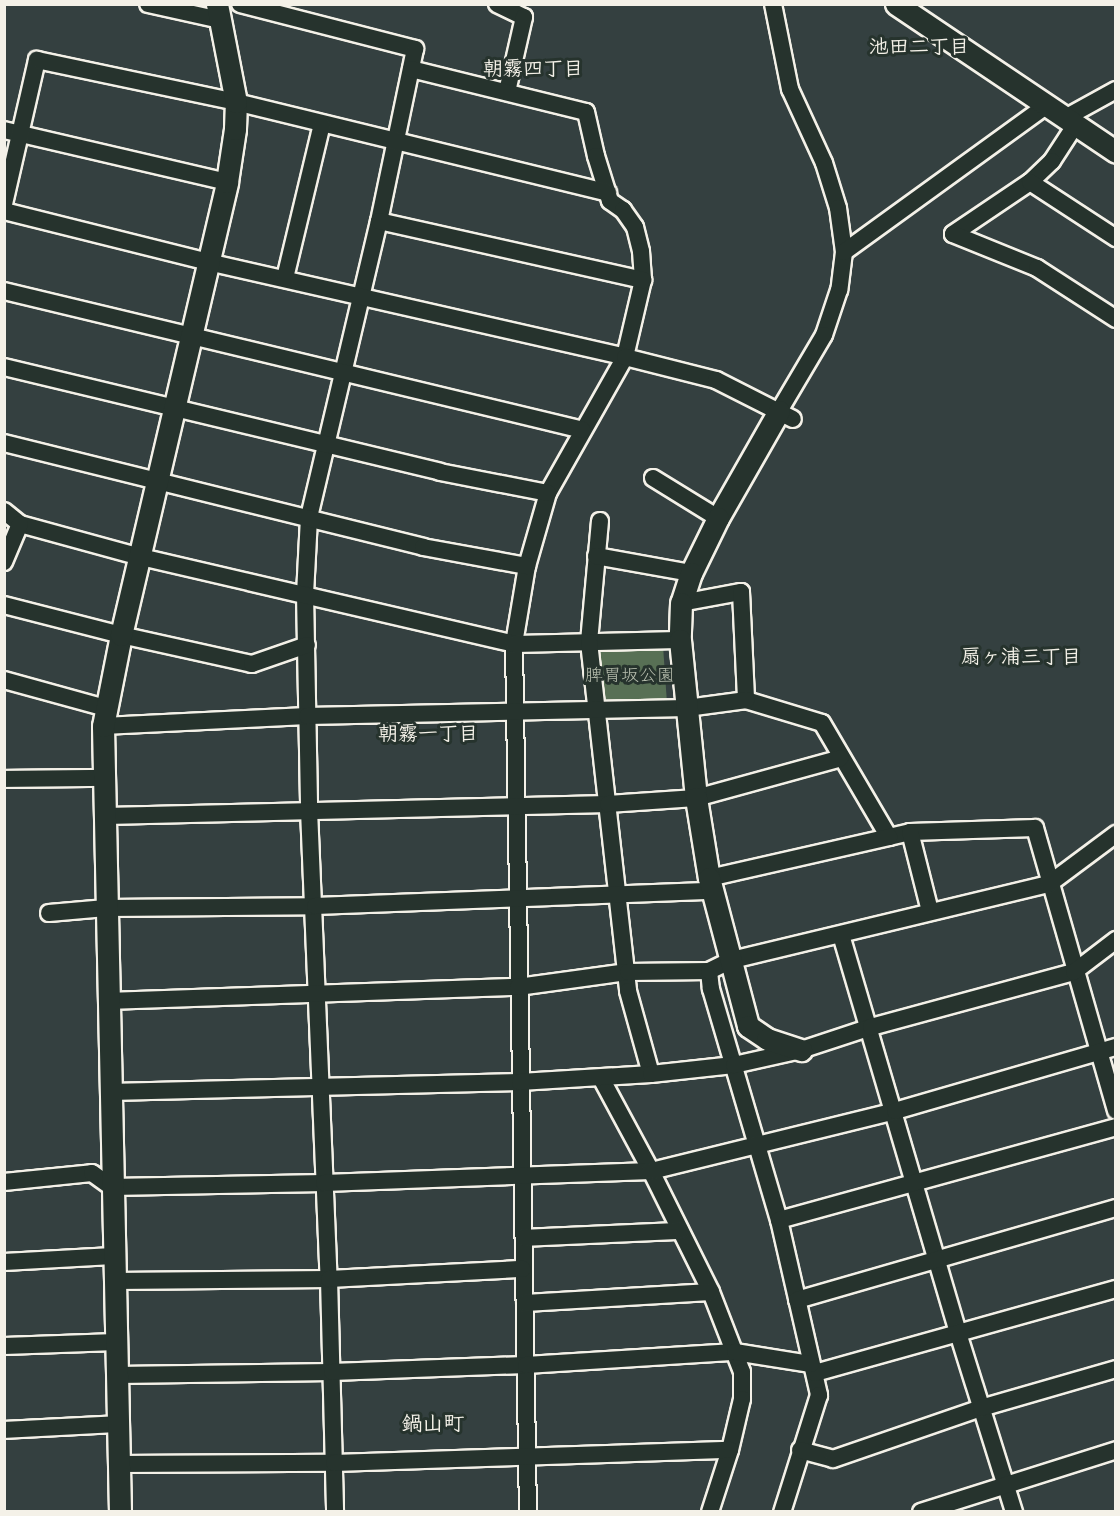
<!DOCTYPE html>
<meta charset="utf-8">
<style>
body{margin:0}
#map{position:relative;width:1120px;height:1516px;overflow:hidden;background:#344040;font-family:Itim,"Klee One",sans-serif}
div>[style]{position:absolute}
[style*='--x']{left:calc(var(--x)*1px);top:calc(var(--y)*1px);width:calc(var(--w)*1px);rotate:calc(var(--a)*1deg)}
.green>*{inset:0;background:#587055;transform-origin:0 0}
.roads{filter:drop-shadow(2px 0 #f4f1e8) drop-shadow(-2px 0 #f4f1e8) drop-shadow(0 2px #f4f1e8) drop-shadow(0 -2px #f4f1e8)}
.minor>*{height:16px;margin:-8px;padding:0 8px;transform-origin:8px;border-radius:8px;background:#26332d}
.tertiary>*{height:21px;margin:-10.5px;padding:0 10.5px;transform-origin:10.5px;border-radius:10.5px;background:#26332d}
span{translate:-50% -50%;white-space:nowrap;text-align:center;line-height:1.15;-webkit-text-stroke:6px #26332d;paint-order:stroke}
.park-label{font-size:18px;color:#b6bdad}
.neighbourhood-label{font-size:20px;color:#f4f1e8;font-weight:700}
.quarter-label{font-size:21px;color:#f4f1e8;font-weight:700}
.frame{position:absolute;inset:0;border:6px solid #f4f1e8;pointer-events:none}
</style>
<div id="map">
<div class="green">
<div style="left:663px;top:646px;width:57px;height:69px;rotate:86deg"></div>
</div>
<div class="roads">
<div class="minor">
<div style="--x:148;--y:4;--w:74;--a:12.5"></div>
<div style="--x:240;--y:4;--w:181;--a:14.4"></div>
<div style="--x:415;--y:49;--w:176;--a:101.8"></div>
<div style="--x:379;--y:221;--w:305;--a:103.3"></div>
<div style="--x:309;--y:518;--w:76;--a:93"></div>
<div style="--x:305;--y:594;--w:216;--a:88.9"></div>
<div style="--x:309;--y:810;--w:469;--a:87.6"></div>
<div style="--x:329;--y:1279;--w:233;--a:88.5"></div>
<div style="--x:497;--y:4;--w:30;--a:26"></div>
<div style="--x:524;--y:17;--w:77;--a:102.8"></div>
<div style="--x:773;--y:4;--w:87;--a:78.7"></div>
<div style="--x:790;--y:89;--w:81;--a:65.3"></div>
<div style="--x:824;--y:163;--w:47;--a:72.7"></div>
<div style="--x:838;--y:208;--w:44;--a:82.2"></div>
<div style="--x:844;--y:252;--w:38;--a:97"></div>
<div style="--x:839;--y:290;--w:47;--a:108.4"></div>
<div style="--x:824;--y:335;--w:88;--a:120.6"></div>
<div style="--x:411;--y:69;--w:180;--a:13.8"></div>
<div style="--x:586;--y:112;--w:45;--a:77.2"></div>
<div style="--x:596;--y:156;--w:47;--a:72.7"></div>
<div style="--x:610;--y:201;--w:16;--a:35"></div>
<div style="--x:623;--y:210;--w:21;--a:55"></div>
<div style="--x:635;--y:227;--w:25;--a:76"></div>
<div style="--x:641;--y:251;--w:29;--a:86"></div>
<div style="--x:643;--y:280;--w:79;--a:103.2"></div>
<div style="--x:625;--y:357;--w:156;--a:119.5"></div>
<div style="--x:548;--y:493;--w:76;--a:106"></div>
<div style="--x:527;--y:566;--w:79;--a:99.5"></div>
<div style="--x:514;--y:644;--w:868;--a:89.08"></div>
<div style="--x:1065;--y:118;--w:58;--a:-28.8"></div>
<div style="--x:1076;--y:124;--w:44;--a:123"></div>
<div style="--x:1052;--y:161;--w:30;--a:136"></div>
<div style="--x:1030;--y:182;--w:93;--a:146"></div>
<div style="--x:953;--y:234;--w:91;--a:22"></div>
<div style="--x:1037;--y:268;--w:94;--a:32.8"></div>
<div style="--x:4;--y:130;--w:229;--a:13.1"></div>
<div style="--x:1030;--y:182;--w:103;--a:33.1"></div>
<div style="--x:4;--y:204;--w:148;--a:-77.1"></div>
<div style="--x:37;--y:60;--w:203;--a:11.9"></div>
<div style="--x:236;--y:102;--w:383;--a:13.7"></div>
<div style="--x:4;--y:211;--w:210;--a:14"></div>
<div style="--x:208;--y:262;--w:428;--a:12.8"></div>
<div style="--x:625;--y:357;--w:94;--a:14.2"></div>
<div style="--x:716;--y:380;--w:86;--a:26.9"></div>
<div style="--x:379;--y:221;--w:271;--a:12.6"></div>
<div style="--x:844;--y:252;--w:249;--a:-35.9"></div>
<div style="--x:285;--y:278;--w:158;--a:-76.5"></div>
<div style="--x:4;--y:291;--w:595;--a:13.5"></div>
<div style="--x:4;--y:367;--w:448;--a:13.5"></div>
<div style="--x:440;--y:472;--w:110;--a:11"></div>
<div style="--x:4;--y:443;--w:432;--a:13.9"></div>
<div style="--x:423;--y:547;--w:106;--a:10.4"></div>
<div style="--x:653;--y:478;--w:76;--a:31.6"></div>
<div style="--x:4;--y:511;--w:21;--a:39"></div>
<div style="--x:20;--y:524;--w:125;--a:15.3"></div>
<div style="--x:141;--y:557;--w:383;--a:13.1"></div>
<div style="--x:514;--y:644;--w:166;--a:-1.4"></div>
<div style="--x:600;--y:521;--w:121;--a:95.2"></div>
<div style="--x:589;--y:642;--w:351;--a:83.6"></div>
<div style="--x:628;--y:991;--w:86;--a:74.5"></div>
<div style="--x:596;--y:556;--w:97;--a:10.1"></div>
<div style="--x:4;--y:562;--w:41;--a:-67.2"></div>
<div style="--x:681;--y:603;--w:61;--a:-10.4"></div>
<div style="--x:741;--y:592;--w:108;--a:87.3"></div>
<div style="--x:746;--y:700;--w:79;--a:16.8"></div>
<div style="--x:822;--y:723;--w:132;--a:59.6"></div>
<div style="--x:889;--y:837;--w:22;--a:-13"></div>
<div style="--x:910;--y:832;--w:125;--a:-1.8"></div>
<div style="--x:1035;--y:828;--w:294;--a:74"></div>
<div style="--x:4;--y:605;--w:121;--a:14.4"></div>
<div style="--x:121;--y:635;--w:134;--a:12.5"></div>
<div style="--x:252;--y:664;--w:58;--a:-19.1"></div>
<div style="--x:4;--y:680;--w:106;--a:15.4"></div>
<div style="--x:103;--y:726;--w:204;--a:-2.8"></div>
<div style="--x:307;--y:716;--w:380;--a:-1.2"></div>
<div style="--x:687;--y:708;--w:60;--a:-7.7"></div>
<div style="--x:4;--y:779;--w:100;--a:-0.6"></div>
<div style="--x:106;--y:816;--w:502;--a:-1.37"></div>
<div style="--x:608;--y:804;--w:88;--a:-3.9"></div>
<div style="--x:696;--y:798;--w:150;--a:-15.4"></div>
<div style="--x:910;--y:832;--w:81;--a:75.8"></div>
<div style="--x:709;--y:878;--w:185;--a:-12.8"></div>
<div style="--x:49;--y:913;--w:57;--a:-5"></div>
<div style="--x:106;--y:908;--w:209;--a:-0.5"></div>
<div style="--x:315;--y:906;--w:397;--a:-2.2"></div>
<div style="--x:841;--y:935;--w:415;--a:73.6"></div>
<div style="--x:958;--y:1333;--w:188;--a:72.6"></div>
<div style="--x:709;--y:971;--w:18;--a:84"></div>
<div style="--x:711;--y:989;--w:241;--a:73.6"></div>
<div style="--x:779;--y:1220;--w:180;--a:77.1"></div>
<div style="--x:819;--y:1395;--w:123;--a:107.5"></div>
<div style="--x:107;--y:1001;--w:411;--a:-2"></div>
<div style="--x:518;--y:987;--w:111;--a:-7.8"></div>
<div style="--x:628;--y:972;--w:81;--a:-0.7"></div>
<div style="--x:709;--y:971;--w:25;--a:-26"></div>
<div style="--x:732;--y:960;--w:326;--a:-13.5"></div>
<div style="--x:1049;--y:884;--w:84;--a:-36.7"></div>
<div style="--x:601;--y:1078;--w:106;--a:61.7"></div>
<div style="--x:651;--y:1171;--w:135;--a:63.6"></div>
<div style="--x:711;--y:1292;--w:86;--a:68.8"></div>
<div style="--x:742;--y:1372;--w:27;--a:90"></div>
<div style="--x:742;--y:1399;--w:52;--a:103.2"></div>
<div style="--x:730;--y:1450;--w:65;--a:107.9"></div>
<div style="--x:110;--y:1092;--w:410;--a:-1.4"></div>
<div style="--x:520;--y:1082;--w:131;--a:-3.5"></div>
<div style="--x:651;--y:1074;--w:83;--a:-6.2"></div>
<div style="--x:734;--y:1065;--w:69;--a:-12.6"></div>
<div style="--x:801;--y:1050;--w:74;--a:-18.2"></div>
<div style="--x:871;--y:1027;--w:210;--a:-15.2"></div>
<div style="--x:1074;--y:972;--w:53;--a:-37.3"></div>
<div style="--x:4;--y:1182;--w:88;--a:-5.8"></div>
<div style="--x:92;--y:1173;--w:24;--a:36"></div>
<div style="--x:111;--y:1187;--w:213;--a:-1.1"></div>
<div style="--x:324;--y:1183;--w:327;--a:-2.1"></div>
<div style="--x:651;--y:1171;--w:251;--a:-13.8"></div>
<div style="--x:895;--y:1111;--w:230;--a:-16.2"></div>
<div style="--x:779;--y:1220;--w:350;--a:-15.4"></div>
<div style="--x:524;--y:1238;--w:156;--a:-2.6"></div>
<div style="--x:4;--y:1262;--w:109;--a:-3.2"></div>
<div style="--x:114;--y:1281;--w:215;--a:-0.5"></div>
<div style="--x:329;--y:1279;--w:194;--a:-3"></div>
<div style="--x:797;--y:1300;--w:332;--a:-16.1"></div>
<div style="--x:525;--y:1303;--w:186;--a:-3.4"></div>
<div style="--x:4;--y:1346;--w:112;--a:-2"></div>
<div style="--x:815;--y:1373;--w:313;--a:-15.6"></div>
<div style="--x:117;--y:1375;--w:215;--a:-0.8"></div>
<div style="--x:332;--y:1372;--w:194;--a:-2.1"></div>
<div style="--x:526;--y:1365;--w:209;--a:-3.6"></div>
<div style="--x:735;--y:1352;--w:77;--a:9"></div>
<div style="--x:4;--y:1430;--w:114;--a:-3"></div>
<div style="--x:800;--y:1450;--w:34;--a:15"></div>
<div style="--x:833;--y:1459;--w:157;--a:-19"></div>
<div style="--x:981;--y:1408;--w:141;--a:-16.1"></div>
<div style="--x:119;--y:1464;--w:215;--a:-0.3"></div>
<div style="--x:334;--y:1463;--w:396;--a:-1.9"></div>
<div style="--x:921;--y:1512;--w:205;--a:-17.6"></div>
</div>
<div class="tertiary">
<div style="--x:896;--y:4;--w:265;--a:33.9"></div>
<div style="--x:779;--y:411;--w:123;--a:119.7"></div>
<div style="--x:718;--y:518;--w:61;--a:116.1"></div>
<div style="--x:691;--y:573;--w:32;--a:108"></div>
<div style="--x:681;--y:603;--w:37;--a:92"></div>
<div style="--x:680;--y:640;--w:159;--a:84.2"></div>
<div style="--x:696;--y:798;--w:81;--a:80.8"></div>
<div style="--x:709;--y:878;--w:153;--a:75.2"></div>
<div style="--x:748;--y:1026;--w:23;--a:34"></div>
<div style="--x:767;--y:1039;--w:36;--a:18"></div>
<div style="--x:120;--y:1512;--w:786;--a:-91.24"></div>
<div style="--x:103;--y:726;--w:93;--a:-78.8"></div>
<div style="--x:121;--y:635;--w:465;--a:-76.8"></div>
<div style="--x:227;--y:182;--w:54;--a:-81.4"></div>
<div style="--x:235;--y:129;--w:27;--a:-88"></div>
<div style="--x:236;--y:102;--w:100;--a:-101"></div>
</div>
</div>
<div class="park-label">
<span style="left:630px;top:675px">脾胃坂公園</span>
</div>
<div class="neighbourhood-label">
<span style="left:919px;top:46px">池田二丁目</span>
<span style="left:533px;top:68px">朝霧四丁目</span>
<span style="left:1021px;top:656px">扇ヶ浦三丁目</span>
<span style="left:428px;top:733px">朝霧一丁目</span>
</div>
<div class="quarter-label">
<span style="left:433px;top:1423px">鍋山町</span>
</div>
<div class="frame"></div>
</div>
